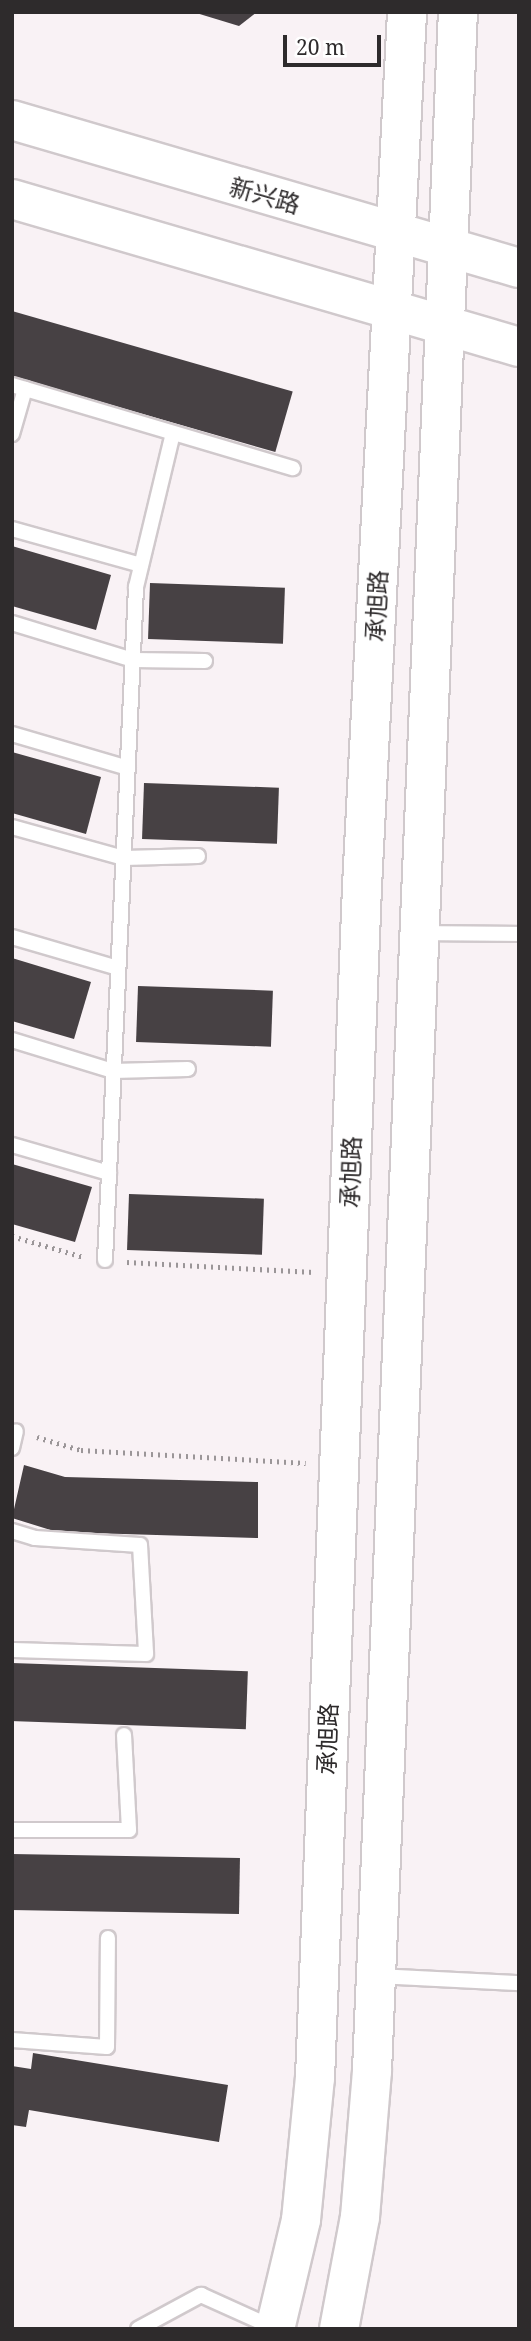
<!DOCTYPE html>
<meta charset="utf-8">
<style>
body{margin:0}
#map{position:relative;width:531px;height:2341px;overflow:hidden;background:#f9f2f5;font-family:"Noto Serif","Noto Sans SC",serif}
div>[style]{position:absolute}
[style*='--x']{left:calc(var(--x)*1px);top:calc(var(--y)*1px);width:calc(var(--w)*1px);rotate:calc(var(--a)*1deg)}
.building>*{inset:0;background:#474144;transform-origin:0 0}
.path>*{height:4.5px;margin-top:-2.25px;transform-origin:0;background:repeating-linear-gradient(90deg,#9b9698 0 2px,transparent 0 7px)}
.roads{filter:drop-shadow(2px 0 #d0c9cc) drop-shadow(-2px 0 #d0c9cc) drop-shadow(0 2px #d0c9cc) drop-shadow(0 -2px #d0c9cc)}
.lane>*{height:14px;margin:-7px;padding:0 7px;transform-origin:7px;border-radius:7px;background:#fff}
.secondary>*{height:38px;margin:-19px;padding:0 19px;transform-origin:19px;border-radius:19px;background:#fff}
.primary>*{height:38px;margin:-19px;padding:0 19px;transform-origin:19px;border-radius:19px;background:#fff}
span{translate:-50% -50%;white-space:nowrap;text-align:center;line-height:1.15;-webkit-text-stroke:7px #fff;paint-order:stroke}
.street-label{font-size:24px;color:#2e2b2c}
.frame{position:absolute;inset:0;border:14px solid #2e2b2c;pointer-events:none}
.scale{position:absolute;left:283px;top:35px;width:98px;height:32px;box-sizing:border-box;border:4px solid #2e2b2c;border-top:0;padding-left:9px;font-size:21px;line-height:24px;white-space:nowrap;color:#2e2b2c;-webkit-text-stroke:5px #fff;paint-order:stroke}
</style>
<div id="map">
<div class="building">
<div style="clip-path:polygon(193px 12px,257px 12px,239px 26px)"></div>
<div style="left:12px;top:311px;width:292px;height:63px;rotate:16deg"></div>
<div style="clip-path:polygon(12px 546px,111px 575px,96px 630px,12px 606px)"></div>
<div style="left:150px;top:583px;width:135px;height:56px;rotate:2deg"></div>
<div style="clip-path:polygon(12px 752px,101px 777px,86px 834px,12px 813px)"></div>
<div style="left:144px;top:783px;width:135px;height:56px;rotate:2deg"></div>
<div style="clip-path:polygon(12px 958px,91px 982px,74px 1039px,12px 1021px)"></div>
<div style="left:138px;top:986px;width:135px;height:56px;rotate:2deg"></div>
<div style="clip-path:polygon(12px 1164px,92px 1187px,75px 1242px,12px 1224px)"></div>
<div style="left:129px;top:1194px;width:135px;height:56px;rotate:2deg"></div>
<div style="clip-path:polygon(24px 1465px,65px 1477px,258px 1482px,258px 1538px,57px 1532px,12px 1518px)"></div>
<div style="left:12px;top:1663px;width:236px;height:58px;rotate:2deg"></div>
<div style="left:12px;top:1854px;width:228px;height:56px;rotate:1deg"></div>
<div style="clip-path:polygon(33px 2053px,228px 2085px,219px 2142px,29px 2110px,26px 2127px,12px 2125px,12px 2066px,31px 2069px)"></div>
</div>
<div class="path">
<div style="--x:12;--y:1236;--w:75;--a:16.3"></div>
<div style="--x:127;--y:1262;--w:187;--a:3.1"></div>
<div style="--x:37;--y:1437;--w:46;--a:16.5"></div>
<div style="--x:81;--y:1450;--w:225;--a:3.3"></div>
</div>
<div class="roads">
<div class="lane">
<div style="--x:12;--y:385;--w:293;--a:16.5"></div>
<div style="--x:12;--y:434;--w:47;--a:-73.9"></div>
<div style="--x:12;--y:529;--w:134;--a:15.6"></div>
<div style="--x:12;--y:623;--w:127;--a:17"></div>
<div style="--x:133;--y:660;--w:72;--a:0.8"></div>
<div style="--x:12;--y:734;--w:121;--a:16.3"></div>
<div style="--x:12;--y:827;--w:116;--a:15.5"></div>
<div style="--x:124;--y:858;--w:74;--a:-1.5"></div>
<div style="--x:422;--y:933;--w:97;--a:0.6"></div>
<div style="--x:12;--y:937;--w:110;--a:16.3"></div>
<div style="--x:12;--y:1040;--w:106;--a:17.1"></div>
<div style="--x:113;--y:1071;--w:75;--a:-1.5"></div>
<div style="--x:12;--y:1145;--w:101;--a:16.1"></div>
<div style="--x:105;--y:1260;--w:674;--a:-87.36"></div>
<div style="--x:136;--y:587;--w:158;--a:-76.5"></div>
<div style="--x:12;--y:1448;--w:17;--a:-77"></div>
<div style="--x:12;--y:1531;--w:24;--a:17"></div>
<div style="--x:35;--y:1538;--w:105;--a:3.8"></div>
<div style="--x:140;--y:1545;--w:109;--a:86.8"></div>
<div style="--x:146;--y:1654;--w:134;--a:-178.3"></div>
<div style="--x:12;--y:1830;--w:117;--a:0"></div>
<div style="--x:129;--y:1830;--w:95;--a:-93"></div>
<div style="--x:379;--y:1976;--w:140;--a:2.9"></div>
<div style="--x:12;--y:2040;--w:95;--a:4.2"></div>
<div style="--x:107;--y:2047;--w:109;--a:-89.5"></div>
<div style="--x:138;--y:2329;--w:72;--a:-28.4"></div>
<div style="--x:201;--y:2295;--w:80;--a:24.3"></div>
</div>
<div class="secondary">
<div style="--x:12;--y:120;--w:528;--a:16.27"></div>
<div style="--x:12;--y:199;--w:528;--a:16.27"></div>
</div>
<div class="primary">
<div style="--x:275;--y:2329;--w:112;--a:-76.6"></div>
<div style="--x:301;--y:2220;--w:143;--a:-84.4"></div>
<div style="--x:315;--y:2078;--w:1193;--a:-87.74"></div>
<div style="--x:362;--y:886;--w:875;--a:-87.05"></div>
<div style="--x:339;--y:2329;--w:114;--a:-79.4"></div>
<div style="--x:360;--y:2217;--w:146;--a:-85.3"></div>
<div style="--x:372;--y:2071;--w:2061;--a:-87.61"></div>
</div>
</div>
<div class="street-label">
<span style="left:265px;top:195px;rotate:16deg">新兴路</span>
<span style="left:376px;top:606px;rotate:-87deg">承旭路</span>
<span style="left:350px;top:1172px;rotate:-88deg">承旭路</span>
<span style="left:327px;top:1739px;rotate:-88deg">承旭路</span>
</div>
<div class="frame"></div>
<div class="scale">20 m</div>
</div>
